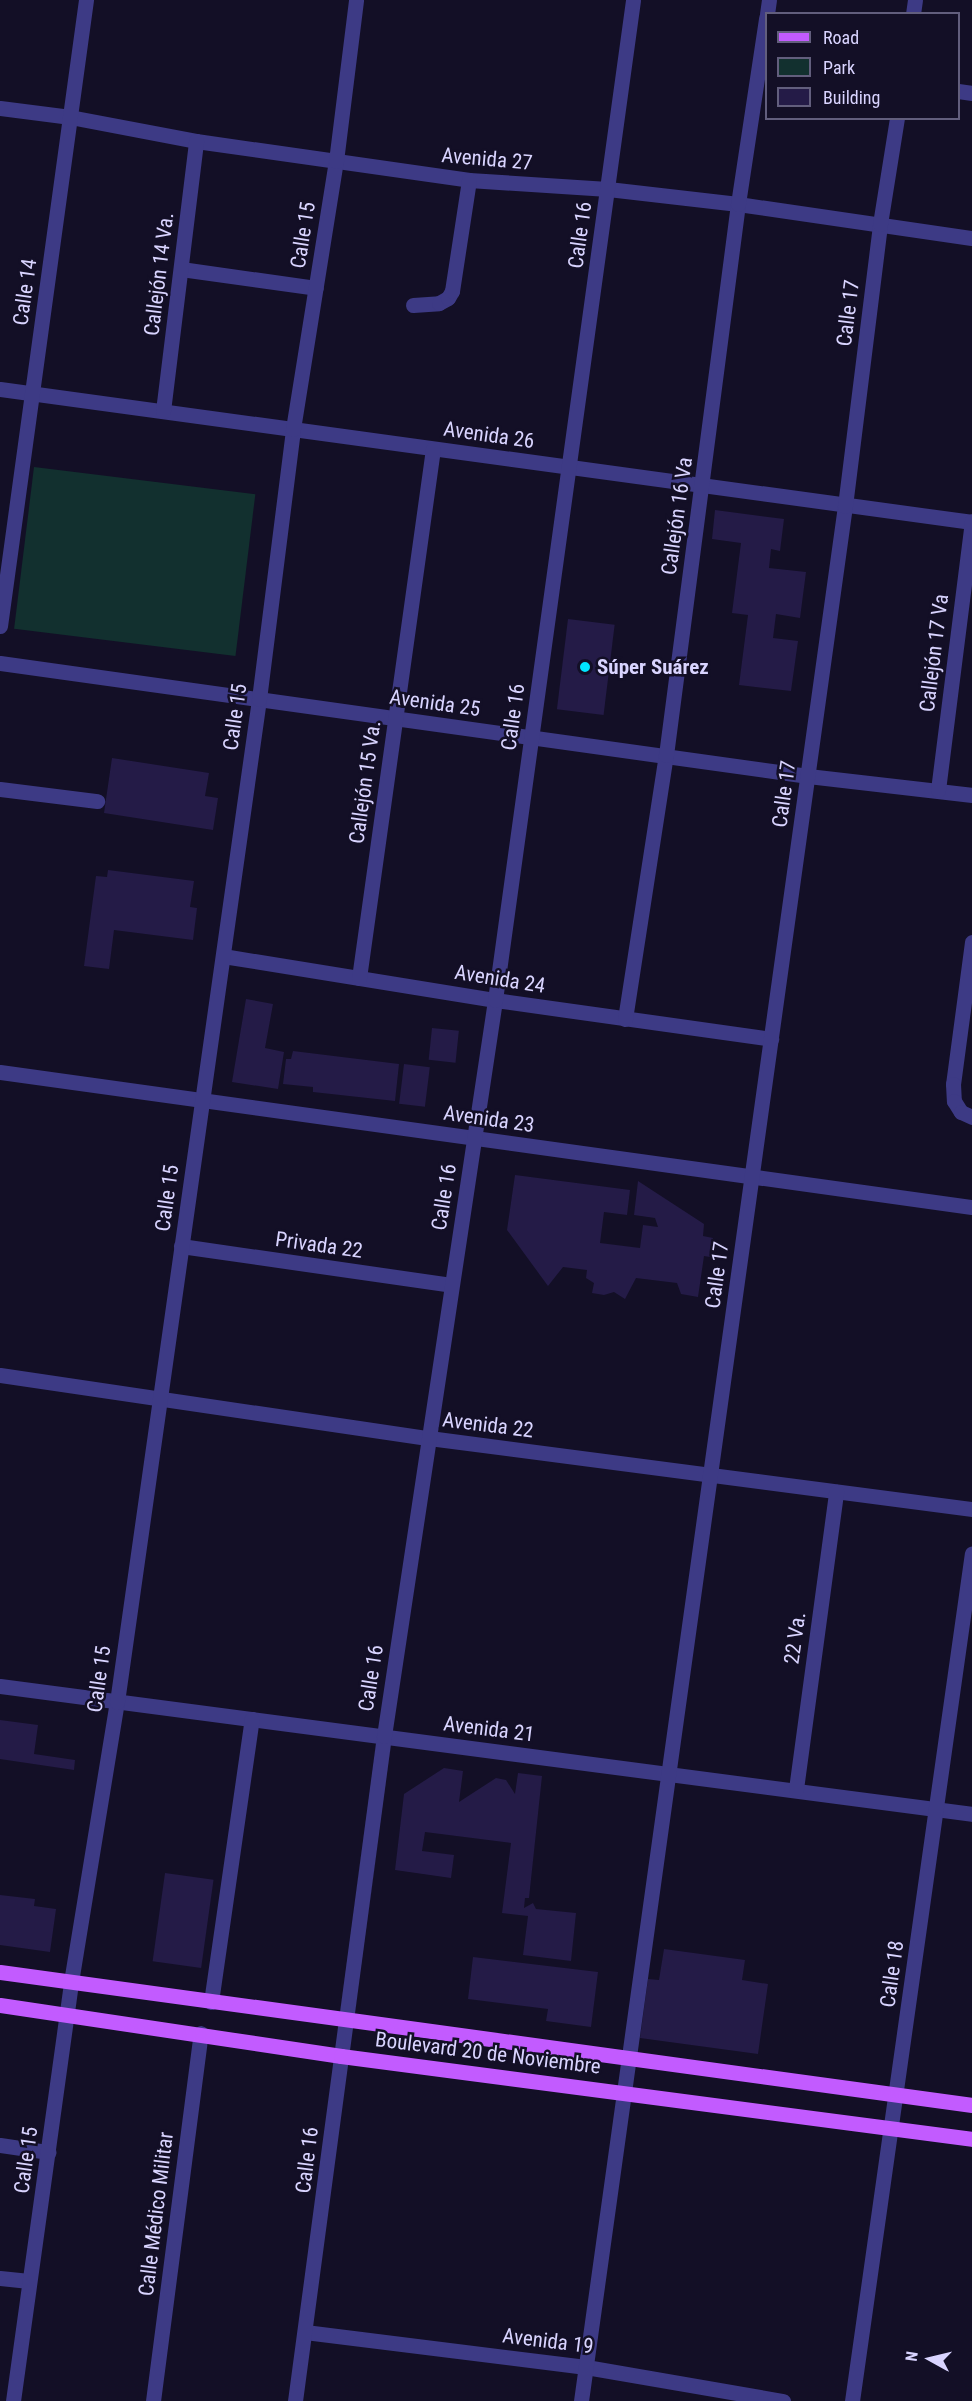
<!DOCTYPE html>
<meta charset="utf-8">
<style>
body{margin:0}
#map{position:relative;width:972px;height:2401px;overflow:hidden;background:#130f26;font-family:"Roboto Condensed",sans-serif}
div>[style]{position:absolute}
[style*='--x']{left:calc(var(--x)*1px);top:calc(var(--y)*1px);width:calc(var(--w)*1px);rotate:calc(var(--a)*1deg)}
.green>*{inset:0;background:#12302f;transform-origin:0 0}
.building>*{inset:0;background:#241b47;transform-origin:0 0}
.minor>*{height:15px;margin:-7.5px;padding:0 7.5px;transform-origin:7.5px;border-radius:7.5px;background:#3d3a85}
.major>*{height:15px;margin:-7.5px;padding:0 7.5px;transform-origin:7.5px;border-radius:7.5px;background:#c25bff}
.dots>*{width:16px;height:16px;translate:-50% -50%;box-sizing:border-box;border:3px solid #130f26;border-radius:50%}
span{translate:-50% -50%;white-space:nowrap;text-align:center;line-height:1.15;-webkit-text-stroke:5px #130f26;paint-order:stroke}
.street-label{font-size:21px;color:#d9d4ff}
.poi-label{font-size:21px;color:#d9d4ff;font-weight:700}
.left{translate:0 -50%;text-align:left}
.legend{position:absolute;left:765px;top:12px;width:195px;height:108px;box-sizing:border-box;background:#130f26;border:2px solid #625e7d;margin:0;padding:8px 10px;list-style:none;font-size:18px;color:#d9d4ff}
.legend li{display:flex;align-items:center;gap:12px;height:30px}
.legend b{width:30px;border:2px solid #625e7d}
.north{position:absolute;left:900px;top:2329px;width:60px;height:60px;-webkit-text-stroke:4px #130f26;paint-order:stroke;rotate:278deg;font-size:16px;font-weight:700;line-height:24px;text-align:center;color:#d9d4ff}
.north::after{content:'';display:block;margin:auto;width:21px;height:27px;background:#d9d4ff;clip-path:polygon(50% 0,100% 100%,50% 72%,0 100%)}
</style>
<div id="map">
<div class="green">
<div style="left:34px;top:467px;width:223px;height:163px;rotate:7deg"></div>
</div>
<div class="building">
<div style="clip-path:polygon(715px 510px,784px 519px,780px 551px,771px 549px,769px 568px,806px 572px,800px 618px,776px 614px,773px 638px,798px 641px,791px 691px,739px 685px,748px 615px,732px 613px,741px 543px,712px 539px)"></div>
<div style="left:568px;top:619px;width:47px;height:91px;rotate:7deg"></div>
<div style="clip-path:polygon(112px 758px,209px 773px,205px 796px,218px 798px,213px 830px,104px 813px)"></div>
<div style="clip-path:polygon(108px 870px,194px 881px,190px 907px,197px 908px,193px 940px,114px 930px,109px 969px,84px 966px,96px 876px,107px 877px)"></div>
<div style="clip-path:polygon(246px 999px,273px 1004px,265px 1048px,284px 1052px,278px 1089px,232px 1082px)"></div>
<div style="left:432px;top:1028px;width:27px;height:32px;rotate:6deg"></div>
<div style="clip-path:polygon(293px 1051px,399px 1064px,395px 1101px,313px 1092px,313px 1087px,283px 1084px,286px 1059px,291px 1059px)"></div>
<div style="left:404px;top:1064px;width:26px;height:40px;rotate:7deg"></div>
<div style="clip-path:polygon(515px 1175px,630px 1190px,627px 1215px,604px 1212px,600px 1243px,640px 1248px,643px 1225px,658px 1227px,655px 1218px,634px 1215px,638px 1181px,704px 1224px,703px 1236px,713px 1238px,710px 1257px,704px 1256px,698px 1297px,681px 1294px,677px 1283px,636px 1278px,625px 1299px,614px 1292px,604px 1295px,592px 1293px,594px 1283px,586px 1278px,587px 1270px,563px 1267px,548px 1286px,507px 1230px)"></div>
<div style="clip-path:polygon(0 1720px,38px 1725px,34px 1754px,75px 1760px,74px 1770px,0 1759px)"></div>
<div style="clip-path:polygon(444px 1768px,463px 1771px,459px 1802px,496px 1778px,506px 1780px,515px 1794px,518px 1773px,542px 1776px,529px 1898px,525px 1898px,524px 1908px,533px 1903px,536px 1909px,576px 1913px,571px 1961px,523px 1955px,528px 1916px,502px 1913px,511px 1843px,425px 1832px,422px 1851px,454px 1855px,451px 1878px,395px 1870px,404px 1794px)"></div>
<div style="left:165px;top:1873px;width:49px;height:89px;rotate:8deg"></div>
<div style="clip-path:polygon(0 1895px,35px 1899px,34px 1906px,56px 1909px,50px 1952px,0 1945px)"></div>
<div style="clip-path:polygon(664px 1949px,745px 1960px,742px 1980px,768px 1984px,758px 2054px,640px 2038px,648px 1979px,659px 1980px)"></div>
<div style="clip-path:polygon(473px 1957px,598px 1972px,591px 2027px,546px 2021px,548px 2009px,468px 1999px)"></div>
</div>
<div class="minor">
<div style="--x:767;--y:14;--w:14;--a:-82"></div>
<div style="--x:913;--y:14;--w:14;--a:-82"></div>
<div style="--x:958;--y:91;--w:14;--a:8"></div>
<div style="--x:0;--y:108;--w:71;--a:7.3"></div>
<div style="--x:70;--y:117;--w:128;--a:10.8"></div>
<div style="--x:196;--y:141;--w:276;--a:8.1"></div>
<div style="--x:469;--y:180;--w:139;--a:3.7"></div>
<div style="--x:608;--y:189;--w:131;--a:6.6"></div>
<div style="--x:738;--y:204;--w:236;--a:8.3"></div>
<div style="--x:181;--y:269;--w:136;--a:8"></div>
<div style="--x:413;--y:305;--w:26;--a:-4"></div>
<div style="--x:439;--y:303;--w:10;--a:-29"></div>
<div style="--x:448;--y:298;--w:8;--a:-60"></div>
<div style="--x:452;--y:291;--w:112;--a:-81.3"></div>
<div style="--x:0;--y:389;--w:981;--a:7.79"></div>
<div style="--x:163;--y:411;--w:272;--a:-83"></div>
<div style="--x:0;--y:626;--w:632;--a:-82.18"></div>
<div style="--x:0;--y:663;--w:816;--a:7.96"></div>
<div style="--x:808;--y:776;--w:165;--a:6.6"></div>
<div style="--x:0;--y:789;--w:98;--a:7.1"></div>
<div style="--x:938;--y:790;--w:271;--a:-82.8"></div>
<div style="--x:972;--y:942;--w:143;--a:97.6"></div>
<div style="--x:953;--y:1084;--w:17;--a:87"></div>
<div style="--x:954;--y:1101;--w:13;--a:58"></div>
<div style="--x:961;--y:1112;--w:12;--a:24"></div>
<div style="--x:223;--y:956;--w:276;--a:9.2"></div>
<div style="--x:495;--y:1000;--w:279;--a:8"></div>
<div style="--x:359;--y:978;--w:534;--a:-82.04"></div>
<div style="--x:625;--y:1019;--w:267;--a:-81.2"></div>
<div style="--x:666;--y:755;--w:556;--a:-82.56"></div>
<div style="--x:738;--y:204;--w:188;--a:-81.4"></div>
<div style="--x:0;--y:1072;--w:981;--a:7.91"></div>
<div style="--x:181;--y:1246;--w:273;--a:8.2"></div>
<div style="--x:0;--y:1375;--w:434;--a:8.4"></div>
<div style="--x:429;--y:1438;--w:548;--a:7.45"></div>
<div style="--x:0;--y:1686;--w:980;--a:7.5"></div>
<div style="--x:796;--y:1789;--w:300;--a:-82.3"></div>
<div style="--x:211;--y:2002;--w:286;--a:-81.8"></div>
<div style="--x:0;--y:2145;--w:49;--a:8.3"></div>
<div style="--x:0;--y:2278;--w:29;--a:6"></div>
<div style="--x:305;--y:2332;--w:283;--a:7.1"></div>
<div style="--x:586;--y:2367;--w:200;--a:9.8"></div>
<div style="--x:13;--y:2401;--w:423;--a:-82.1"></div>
<div style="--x:71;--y:1982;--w:284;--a:-80.7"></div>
<div style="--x:117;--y:1702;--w:1013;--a:-81.94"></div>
<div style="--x:259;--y:699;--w:272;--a:-82.8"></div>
<div style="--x:293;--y:429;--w:271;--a:-80.9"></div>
<div style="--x:336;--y:161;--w:162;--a:-82.9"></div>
<div style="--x:153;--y:2401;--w:371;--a:-82.6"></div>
<div style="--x:295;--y:2401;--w:671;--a:-82.38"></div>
<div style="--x:384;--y:1736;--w:744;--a:-81.42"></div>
<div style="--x:495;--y:1000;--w:1009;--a:-82.14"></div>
<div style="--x:581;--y:2401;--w:1913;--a:-82.07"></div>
<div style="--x:845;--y:506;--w:284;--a:-82.9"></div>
<div style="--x:880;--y:224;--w:107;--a:-80.9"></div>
<div style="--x:852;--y:2401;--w:856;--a:-81.95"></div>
</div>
<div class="major">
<div style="--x:0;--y:1972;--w:981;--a:7.79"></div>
<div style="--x:0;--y:2005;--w:345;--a:8.5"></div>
<div style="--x:341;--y:2056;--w:636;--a:7.49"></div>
</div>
<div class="dots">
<div style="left:585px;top:667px;background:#00e5ff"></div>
</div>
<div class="street-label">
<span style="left:487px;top:159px;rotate:5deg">Avenida 27</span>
<span style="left:303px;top:235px;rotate:-81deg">Calle 15</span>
<span style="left:580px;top:235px;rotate:-82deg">Calle 16</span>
<span style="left:159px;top:274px;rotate:-83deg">Callejón 14 Va.</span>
<span style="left:25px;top:292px;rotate:-82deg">Calle 14</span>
<span style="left:848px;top:313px;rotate:-83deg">Calle 17</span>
<span style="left:489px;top:435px;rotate:8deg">Avenida 26</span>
<span style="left:677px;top:516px;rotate:-82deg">Callejón 16 Va</span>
<span style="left:934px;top:653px;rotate:-83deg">Callejón 17 Va</span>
<span style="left:435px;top:703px;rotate:8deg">Avenida 25</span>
<span style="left:235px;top:717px;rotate:-82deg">Calle 15</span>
<span style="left:513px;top:717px;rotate:-82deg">Calle 16</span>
<span style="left:365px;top:782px;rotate:-82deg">Callejón 15 Va.</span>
<span style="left:784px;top:794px;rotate:-82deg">Calle 17</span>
<span style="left:500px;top:979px;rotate:9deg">Avenida 24</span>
<span style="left:489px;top:1119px;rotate:8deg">Avenida 23</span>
<span style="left:444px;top:1197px;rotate:-81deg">Calle 16</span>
<span style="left:167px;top:1198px;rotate:-82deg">Calle 15</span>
<span style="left:319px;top:1245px;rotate:8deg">Privada 22</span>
<span style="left:717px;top:1275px;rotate:-82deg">Calle 17</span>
<span style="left:488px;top:1425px;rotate:7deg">Avenida 22</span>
<span style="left:795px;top:1638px;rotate:-82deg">22 Va.</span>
<span style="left:371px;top:1678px;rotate:-81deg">Calle 16</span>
<span style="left:99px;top:1679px;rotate:-82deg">Calle 15</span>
<span style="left:489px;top:1729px;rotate:7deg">Avenida 21</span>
<span style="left:892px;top:1974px;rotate:-82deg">Calle 18</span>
<span style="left:488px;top:2053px;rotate:7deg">Boulevard 20 de Noviembre</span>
<span style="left:26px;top:2160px;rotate:-82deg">Calle 15</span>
<span style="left:307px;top:2160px;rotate:-83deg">Calle 16</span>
<span style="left:156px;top:2214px;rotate:-83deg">Calle Médico Militar</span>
<span style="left:548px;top:2341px;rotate:7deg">Avenida 19</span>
</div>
<div class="poi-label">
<span class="left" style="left:597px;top:667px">Súper Suárez</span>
</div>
<ul class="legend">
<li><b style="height:8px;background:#c25bff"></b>Road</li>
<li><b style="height:16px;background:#12302f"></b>Park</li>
<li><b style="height:16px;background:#241b47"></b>Building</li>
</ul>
<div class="north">N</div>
</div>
